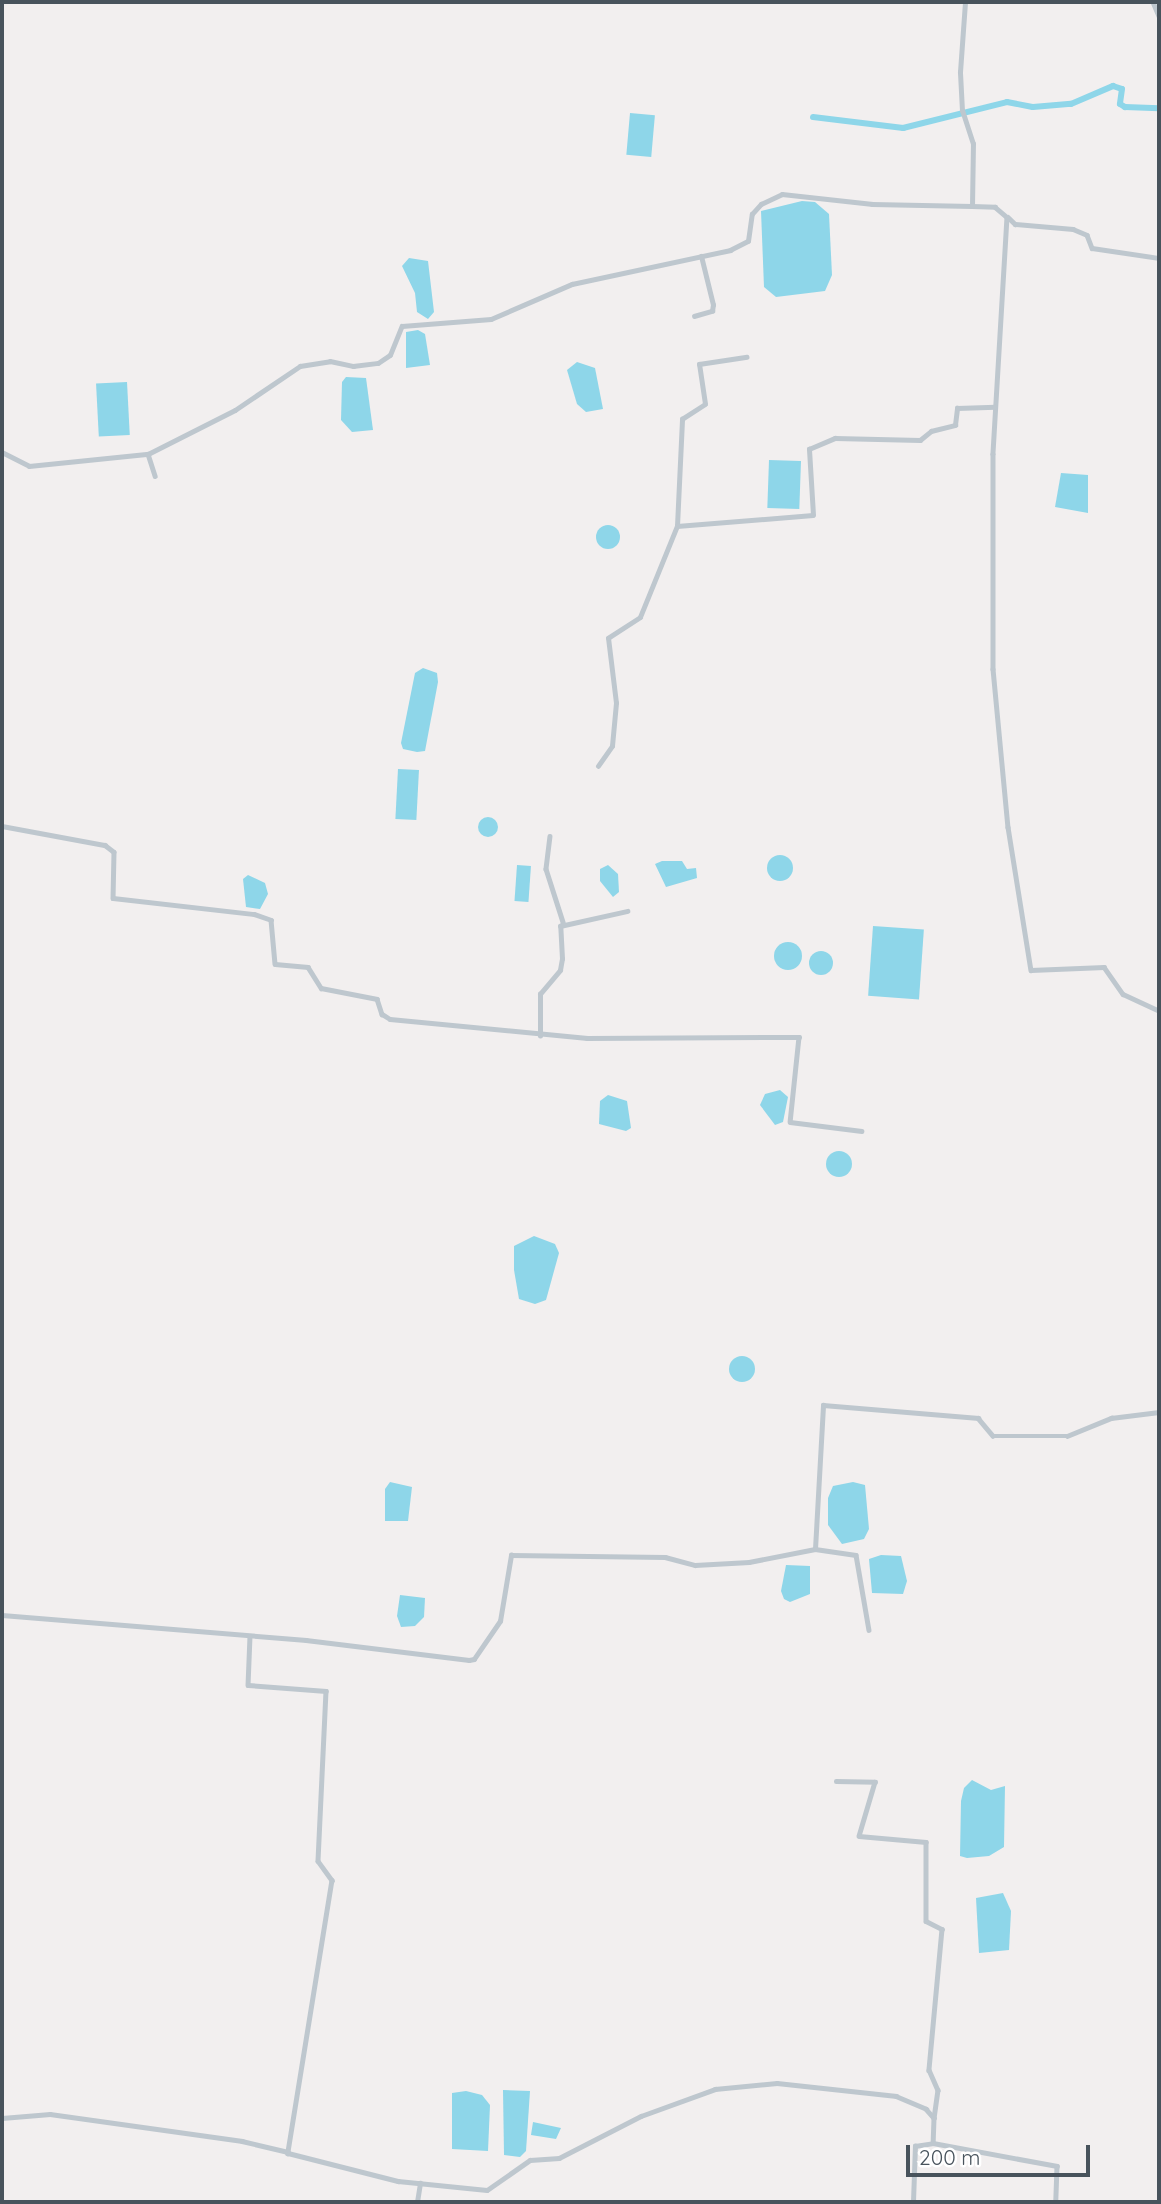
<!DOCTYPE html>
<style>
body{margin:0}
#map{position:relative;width:1161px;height:2204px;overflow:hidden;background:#f2efef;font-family:Quicksand,sans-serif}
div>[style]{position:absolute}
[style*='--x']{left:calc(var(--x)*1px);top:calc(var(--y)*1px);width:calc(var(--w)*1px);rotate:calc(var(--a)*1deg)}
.water>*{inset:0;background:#8ed6e9;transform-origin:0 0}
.round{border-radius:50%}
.canal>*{height:6px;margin:-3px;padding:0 3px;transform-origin:3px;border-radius:3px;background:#8ed6e9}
.minor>*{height:4.5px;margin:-2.25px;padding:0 2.25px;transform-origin:2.25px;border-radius:2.25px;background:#bec7ce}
span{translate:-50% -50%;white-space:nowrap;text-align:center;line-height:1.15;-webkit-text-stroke:5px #fff;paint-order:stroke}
.frame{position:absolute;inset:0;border:4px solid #48535c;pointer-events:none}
.scale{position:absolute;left:906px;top:2145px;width:184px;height:32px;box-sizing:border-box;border:4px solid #48535c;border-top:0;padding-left:9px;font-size:21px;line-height:24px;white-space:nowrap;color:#48535c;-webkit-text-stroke:5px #fff;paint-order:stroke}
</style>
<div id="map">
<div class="water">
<div style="left:630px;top:113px;width:25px;height:42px;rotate:5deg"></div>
<div style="clip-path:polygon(802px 201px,815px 202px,829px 214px,832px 275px,825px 291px,776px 297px,764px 287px,761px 211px)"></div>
<div style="clip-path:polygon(409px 258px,428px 261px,434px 312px,428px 319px,417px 312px,415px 293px,402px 266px)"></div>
<div style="clip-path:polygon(418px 330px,425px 334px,430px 365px,406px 368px,406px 332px)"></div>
<div style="clip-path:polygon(577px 362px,595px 368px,603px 409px,586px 412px,577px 404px,567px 370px)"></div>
<div style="clip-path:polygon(366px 378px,373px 430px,352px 432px,341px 420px,342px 382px,346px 377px)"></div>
<div style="left:127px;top:382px;width:53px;height:31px;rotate:87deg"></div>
<div style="left:769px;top:460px;width:32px;height:48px;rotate:2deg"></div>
<div style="clip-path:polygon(1061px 473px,1088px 475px,1088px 513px,1055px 507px)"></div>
<div class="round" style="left:596px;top:525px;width:24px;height:24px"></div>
<div style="clip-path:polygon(423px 668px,437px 673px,438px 682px,425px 751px,417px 752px,403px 749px,401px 743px,415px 673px)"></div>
<div style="left:398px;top:769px;width:21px;height:50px;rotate:3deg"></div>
<div class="round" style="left:478px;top:817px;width:20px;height:20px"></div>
<div class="round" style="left:767px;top:855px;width:26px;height:26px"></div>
<div style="clip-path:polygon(662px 861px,682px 861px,687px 869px,696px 868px,697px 878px,666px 887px,655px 864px)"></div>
<div style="left:517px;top:865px;width:14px;height:36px;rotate:4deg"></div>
<div style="clip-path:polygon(608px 865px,618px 874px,619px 892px,613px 897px,600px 881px,600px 869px)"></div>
<div style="clip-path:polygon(248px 875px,265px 883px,268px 894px,260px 909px,246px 907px,243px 879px)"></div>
<div style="left:873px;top:926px;width:51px;height:70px;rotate:4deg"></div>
<div class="round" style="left:774px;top:942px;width:28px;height:28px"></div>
<div class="round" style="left:809px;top:951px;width:24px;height:24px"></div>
<div style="clip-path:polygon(780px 1090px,788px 1097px,783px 1122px,775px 1125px,760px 1105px,765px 1094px)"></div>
<div style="clip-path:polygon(608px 1095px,627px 1101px,631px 1128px,626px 1131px,599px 1124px,600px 1101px)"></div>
<div class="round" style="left:826px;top:1151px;width:26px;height:26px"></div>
<div style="clip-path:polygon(534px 1236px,555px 1244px,559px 1253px,546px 1300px,535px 1304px,519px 1299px,514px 1270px,514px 1246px)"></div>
<div class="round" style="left:729px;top:1356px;width:26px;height:26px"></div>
<div style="clip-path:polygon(390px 1482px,412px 1487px,408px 1521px,385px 1521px,385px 1489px)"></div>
<div style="clip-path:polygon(853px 1482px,865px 1485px,869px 1529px,864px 1539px,842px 1544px,828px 1525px,828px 1498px,833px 1486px)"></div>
<div style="clip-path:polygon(881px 1555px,901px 1556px,907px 1581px,903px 1594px,872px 1593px,869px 1559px)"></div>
<div style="clip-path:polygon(786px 1565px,810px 1566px,810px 1594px,790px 1602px,784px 1599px,781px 1591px)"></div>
<div style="clip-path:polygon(400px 1595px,425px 1598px,424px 1617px,415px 1626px,401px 1627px,397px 1616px)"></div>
<div style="clip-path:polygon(972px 1780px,991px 1790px,1005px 1786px,1004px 1847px,989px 1856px,967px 1858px,960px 1856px,961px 1801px,964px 1788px)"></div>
<div style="clip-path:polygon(1003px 1893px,1011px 1911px,1009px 1950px,979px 1953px,976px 1898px)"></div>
<div style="clip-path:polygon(503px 2090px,530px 2091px,526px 2151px,520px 2157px,504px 2155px)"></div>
<div style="clip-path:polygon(466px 2091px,482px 2095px,490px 2105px,488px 2151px,452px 2149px,452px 2093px)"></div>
<div style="clip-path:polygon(533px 2122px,561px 2128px,556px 2139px,531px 2135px)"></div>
</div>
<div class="canal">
<div style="--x:813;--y:117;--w:91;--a:7"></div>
<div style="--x:903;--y:128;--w:107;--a:-14"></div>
<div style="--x:1007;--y:102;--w:26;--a:11"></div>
<div style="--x:1033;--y:107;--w:38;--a:-5"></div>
<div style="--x:1071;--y:104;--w:46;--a:-23.2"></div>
<div style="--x:1113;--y:86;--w:9;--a:18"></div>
<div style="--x:1122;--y:89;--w:15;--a:98"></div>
<div style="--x:1120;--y:104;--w:6;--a:31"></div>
<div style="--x:1125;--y:107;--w:34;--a:2"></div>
</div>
<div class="minor">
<div style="--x:1153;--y:2;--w:15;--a:67"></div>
<div style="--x:972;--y:206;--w:23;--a:2"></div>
<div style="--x:995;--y:207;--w:16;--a:40"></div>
<div style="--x:1007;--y:217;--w:237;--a:93.4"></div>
<div style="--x:993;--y:454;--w:215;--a:90"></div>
<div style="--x:993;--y:669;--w:159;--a:84.6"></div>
<div style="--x:1008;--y:827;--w:145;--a:80.9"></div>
<div style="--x:1031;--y:970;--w:73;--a:-2.4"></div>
<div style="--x:1104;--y:967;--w:33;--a:55"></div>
<div style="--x:1123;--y:994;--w:40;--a:25"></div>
<div style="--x:1008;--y:217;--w:10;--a:45"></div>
<div style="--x:1015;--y:224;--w:58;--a:4.9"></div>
<div style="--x:1073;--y:229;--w:15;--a:23"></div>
<div style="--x:1087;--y:235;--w:14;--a:69"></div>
<div style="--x:1092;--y:248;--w:68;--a:8.5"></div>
<div style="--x:694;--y:316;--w:19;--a:-16"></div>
<div style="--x:712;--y:311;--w:6;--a:-81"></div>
<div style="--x:713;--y:305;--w:50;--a:-103.8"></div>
<div style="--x:2;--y:452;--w:30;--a:27"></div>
<div style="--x:29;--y:466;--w:120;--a:-5.8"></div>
<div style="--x:148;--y:454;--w:97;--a:-26.8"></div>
<div style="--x:235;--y:410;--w:78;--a:-34.1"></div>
<div style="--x:300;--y:366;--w:30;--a:-9"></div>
<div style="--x:330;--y:361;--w:24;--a:12"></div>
<div style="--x:353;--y:366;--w:25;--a:-7"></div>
<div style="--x:378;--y:363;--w:14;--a:-34"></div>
<div style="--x:390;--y:355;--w:31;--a:-68"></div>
<div style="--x:402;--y:326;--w:89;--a:-4.5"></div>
<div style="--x:491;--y:319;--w:88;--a:-23.4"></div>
<div style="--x:572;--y:284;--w:162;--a:-12.1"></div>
<div style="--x:730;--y:250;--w:20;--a:-27"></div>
<div style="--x:748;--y:241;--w:27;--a:-82"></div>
<div style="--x:752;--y:214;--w:13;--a:-48"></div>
<div style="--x:761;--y:204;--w:23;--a:-25"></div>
<div style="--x:782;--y:194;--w:91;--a:6.3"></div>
<div style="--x:872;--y:204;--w:100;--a:1.1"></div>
<div style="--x:972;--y:206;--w:62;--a:-89.1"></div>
<div style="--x:973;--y:144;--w:35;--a:-108"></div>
<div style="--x:962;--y:111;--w:39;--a:-93"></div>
<div style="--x:960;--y:72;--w:70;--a:-85.9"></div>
<div style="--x:148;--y:454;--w:23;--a:72"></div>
<div style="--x:677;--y:526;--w:107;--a:-87.3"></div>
<div style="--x:682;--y:419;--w:27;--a:-33"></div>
<div style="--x:705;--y:404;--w:40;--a:-98.5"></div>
<div style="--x:699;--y:364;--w:48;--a:-8.5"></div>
<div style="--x:598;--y:766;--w:24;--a:-55"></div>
<div style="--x:612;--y:746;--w:43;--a:-84.7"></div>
<div style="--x:616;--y:703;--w:65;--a:-97"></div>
<div style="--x:608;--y:638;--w:38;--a:-33"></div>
<div style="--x:640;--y:617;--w:98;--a:-67.9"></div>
<div style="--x:677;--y:526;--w:136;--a:-4.6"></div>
<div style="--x:813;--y:515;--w:66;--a:-93.5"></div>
<div style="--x:809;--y:449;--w:28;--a:-23"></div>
<div style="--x:835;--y:438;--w:85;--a:1.3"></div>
<div style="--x:920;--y:440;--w:14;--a:-39"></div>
<div style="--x:931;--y:431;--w:25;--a:-14"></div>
<div style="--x:955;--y:425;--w:17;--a:-83"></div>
<div style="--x:957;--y:408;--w:38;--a:-2"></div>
<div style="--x:2;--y:826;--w:105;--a:10.5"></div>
<div style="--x:105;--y:845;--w:11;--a:38"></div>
<div style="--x:114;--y:852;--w:46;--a:91.2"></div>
<div style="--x:113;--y:898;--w:142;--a:6.5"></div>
<div style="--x:254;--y:914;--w:18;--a:19"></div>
<div style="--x:271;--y:920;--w:44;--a:84.8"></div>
<div style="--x:275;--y:964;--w:33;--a:5"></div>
<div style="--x:308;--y:967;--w:25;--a:58"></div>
<div style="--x:321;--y:988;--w:57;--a:11.1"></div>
<div style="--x:377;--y:999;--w:16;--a:72"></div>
<div style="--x:382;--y:1014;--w:9;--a:32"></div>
<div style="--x:390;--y:1019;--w:198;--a:5.5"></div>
<div style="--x:587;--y:1038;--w:212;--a:-0.3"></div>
<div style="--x:799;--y:1037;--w:85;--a:96"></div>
<div style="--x:790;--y:1122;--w:72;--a:7.2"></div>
<div style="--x:550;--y:836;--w:33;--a:97"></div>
<div style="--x:546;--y:869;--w:56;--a:72.2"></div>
<div style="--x:540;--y:1036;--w:42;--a:-90"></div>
<div style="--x:540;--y:994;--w:31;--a:-50"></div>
<div style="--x:560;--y:970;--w:11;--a:-80"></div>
<div style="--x:562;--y:959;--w:33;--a:-93"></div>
<div style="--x:560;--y:926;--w:69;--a:-12.6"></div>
<div style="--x:815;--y:1549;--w:144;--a:-86.8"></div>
<div style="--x:823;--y:1405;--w:156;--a:4.8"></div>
<div style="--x:978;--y:1418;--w:23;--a:50"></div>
<div style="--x:993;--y:1436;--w:74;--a:0"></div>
<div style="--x:1067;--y:1436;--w:48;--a:-22.2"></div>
<div style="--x:1111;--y:1418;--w:48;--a:-7.1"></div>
<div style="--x:2;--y:1615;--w:305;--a:4.7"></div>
<div style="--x:306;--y:1640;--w:164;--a:7"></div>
<div style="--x:469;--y:1660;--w:5;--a:-11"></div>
<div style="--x:474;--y:1659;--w:46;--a:-55.6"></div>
<div style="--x:500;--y:1621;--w:67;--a:-80.5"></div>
<div style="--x:511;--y:1555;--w:154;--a:0.7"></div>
<div style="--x:665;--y:1557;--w:31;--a:15"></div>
<div style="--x:695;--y:1565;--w:54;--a:-3.2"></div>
<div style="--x:749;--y:1562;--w:67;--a:-11.1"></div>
<div style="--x:815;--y:1549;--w:41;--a:8.3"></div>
<div style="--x:856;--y:1555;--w:76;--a:80.2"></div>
<div style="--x:250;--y:1636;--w:49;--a:92.3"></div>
<div style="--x:248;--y:1685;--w:78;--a:4.4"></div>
<div style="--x:326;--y:1691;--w:170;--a:92.7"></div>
<div style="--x:318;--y:1861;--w:24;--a:54"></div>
<div style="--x:332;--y:1880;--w:277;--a:99.2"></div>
<div style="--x:288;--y:2153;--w:114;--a:14.3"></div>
<div style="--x:398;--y:2181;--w:89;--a:5.8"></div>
<div style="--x:487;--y:2190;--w:52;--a:-34.9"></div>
<div style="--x:530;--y:2160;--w:29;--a:-4"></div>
<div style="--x:559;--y:2158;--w:92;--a:-27.1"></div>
<div style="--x:641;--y:2116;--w:79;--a:-20"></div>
<div style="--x:715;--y:2089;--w:62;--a:-5.5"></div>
<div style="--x:777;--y:2083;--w:120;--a:6.2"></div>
<div style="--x:896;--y:2096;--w:33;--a:23"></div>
<div style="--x:926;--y:2109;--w:12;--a:48"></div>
<div style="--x:934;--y:2118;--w:25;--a:92"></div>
<div style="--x:933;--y:2143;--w:126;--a:10.5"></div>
<div style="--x:1057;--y:2166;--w:36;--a:92"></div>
<div style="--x:836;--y:1781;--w:39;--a:1"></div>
<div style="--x:875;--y:1782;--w:56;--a:106.5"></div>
<div style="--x:859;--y:1836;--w:67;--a:5.1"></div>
<div style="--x:926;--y:1842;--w:79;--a:90"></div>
<div style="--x:926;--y:1921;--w:18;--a:27"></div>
<div style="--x:942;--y:1929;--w:142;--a:95.3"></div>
<div style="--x:929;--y:2070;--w:22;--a:66"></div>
<div style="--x:938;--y:2090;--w:28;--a:98"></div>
<div style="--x:2;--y:2118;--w:48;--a:-4.8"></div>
<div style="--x:50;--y:2114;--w:194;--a:8"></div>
<div style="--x:242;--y:2141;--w:47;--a:13.4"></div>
<div style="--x:417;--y:2202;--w:19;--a:-81"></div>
<div style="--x:913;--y:2202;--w:56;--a:-88"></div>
<div style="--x:915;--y:2146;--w:18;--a:-9"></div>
</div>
<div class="frame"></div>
<div class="scale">200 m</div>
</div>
